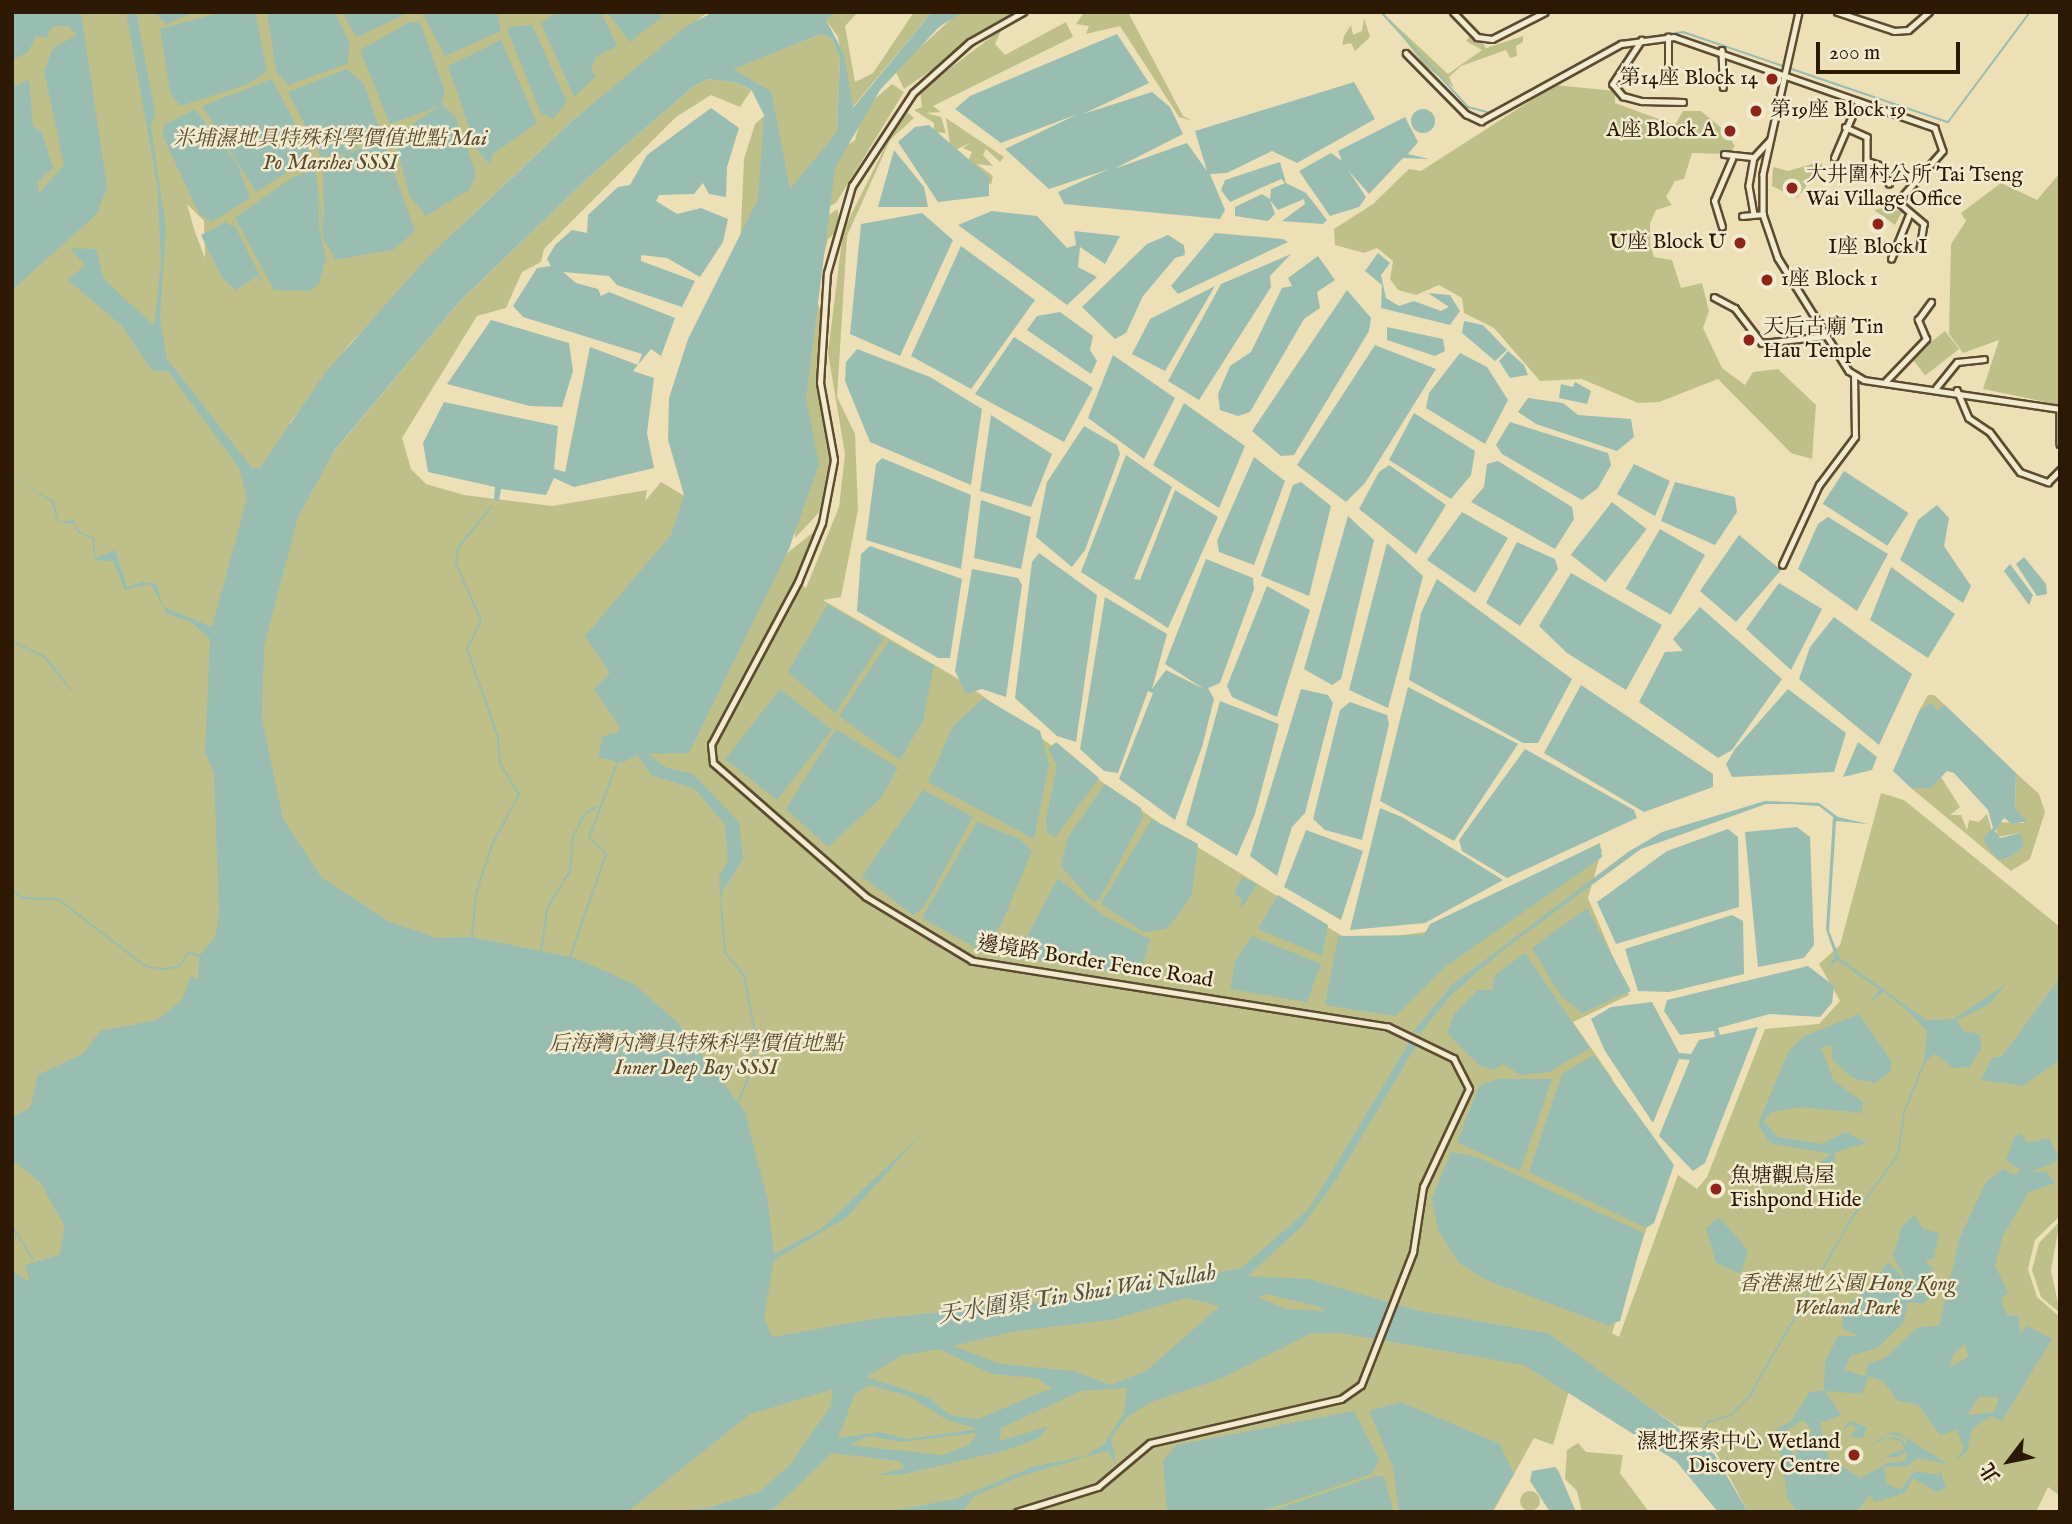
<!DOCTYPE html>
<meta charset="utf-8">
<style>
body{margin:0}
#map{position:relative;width:2072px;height:1524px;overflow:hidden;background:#ede0b7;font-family:"IM FELL English","Noto Serif TC",serif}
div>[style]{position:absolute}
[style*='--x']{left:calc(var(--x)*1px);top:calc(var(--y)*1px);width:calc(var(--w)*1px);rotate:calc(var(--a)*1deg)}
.green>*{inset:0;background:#bfc089;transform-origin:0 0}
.round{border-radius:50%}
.water>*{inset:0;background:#99bdb0;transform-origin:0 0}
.stream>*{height:2px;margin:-1px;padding:0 1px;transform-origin:1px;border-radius:1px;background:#99bdb0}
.roads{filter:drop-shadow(2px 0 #5d4b30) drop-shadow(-2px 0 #5d4b30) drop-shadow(0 2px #5d4b30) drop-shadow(0 -2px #5d4b30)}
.minor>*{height:4.5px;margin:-2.25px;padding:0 2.25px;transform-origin:2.25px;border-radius:2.25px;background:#f3ebd0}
.tertiary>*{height:5px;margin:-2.5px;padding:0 2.5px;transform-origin:2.5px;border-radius:2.5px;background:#f3ebd0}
.dots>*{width:19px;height:19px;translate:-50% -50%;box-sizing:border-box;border:4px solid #f3ebd0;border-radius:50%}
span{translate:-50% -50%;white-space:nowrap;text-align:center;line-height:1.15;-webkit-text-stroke:5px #f3ebd0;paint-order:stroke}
.poi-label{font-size:21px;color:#2d1903}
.right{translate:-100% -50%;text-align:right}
.left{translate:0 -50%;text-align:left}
.park-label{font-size:21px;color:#594b2b;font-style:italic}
.street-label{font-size:21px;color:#2d1903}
.water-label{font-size:23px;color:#535240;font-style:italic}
.frame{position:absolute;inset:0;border:14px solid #2d1903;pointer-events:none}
.north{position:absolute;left:1974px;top:1426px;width:70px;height:70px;-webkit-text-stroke:5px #f3ebd0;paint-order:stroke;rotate:238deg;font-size:19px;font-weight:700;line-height:28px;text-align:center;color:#2d1903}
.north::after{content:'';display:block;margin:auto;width:24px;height:32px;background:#2d1903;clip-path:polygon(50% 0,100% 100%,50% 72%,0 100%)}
.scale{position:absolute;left:1816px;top:42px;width:144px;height:32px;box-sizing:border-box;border:4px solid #2d1903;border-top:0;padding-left:9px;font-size:21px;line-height:24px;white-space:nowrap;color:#2d1903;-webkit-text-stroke:5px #f3ebd0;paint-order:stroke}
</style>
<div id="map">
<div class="green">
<div style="clip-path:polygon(evenodd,12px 12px,708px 12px,573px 120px,467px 220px,349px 345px,290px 423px,331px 455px,460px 301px,590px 176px,694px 86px,708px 79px,738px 83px,751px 91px,740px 107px,711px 95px,676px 117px,544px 249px,541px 262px,522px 272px,506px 308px,477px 316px,402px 438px,411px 469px,426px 484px,464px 495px,552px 506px,647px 490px,645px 501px,661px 482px,785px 555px,816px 530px,815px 549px,794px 579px,806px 588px,839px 507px,845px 454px,828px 353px,843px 231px,904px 109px,914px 118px,890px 140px,847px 236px,837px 397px,855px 434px,858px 510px,841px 597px,823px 600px,962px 681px,1162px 825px,1352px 942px,1432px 931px,1602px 849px,1588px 898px,1629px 995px,1573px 1022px,1612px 1078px,1649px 1221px,1612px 1333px,1619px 1337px,1678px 1175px,1697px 1189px,1707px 1177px,1765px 1029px,1819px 1024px,1840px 1001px,1819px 964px,1840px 945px,1881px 793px,1904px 800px,2060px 927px,2060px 1216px,2035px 1240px,2028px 1269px,2037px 1297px,2060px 1317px,2060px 1496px,2048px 1487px,2036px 1512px,1748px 1512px,1703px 1428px,1677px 1426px,1588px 1365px,1569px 1391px,1553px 1445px,1534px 1438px,1493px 1512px,12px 1512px,12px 12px,187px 204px,204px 221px,205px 258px,194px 229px,187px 204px)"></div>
<div style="clip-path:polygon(836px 12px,858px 12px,845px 26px,855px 82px,873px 73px,914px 12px,932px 12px,852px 108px,838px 37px,826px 20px)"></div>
<div style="clip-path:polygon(959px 12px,1016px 12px,904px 89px,895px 70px)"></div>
<div style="clip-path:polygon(1084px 12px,1128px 12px,1183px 116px,1193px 121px,1179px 117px,1120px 26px,1086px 34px,1089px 26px,1076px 24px)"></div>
<div style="clip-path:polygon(1364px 18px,1370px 37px,1355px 51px,1351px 43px,1342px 45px,1344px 36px,1351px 25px,1353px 35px,1362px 31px)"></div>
<div style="clip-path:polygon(1388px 18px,1448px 74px,1482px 50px,1466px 41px,1475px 30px,1486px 48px,1523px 36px,1523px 42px,1516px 46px,1517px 56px,1510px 58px,1506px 50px,1461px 66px,1449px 77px,1454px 88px,1424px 65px)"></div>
<div style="clip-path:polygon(1066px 22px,1073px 37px,933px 106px,941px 112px,926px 113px,941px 117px,946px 133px,934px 132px,934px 123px,914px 110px,922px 107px,920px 91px,1002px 29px,995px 44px,1005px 55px)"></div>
<div style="clip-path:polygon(821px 34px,832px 39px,840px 58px,837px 133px,788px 193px,771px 91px,732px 69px)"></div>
<div style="clip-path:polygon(892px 84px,904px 92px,836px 203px,810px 216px,838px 152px,855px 140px,863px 109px)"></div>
<div style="clip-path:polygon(1555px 85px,1615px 91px,1615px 103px,1675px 125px,1683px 111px,1701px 111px,1724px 130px,1735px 146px,1729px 154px,1692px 153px,1684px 179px,1675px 181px,1666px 197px,1672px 205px,1656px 210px,1650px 223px,1650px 244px,1654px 257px,1672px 260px,1681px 288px,1702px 283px,1709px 311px,1703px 328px,1722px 368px,1745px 385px,1753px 372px,1778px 369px,1816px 405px,1812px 459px,1791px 453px,1718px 379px,1659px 402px,1638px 403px,1582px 379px,1540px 381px,1494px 328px,1464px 313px,1462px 298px,1439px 285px,1416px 295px,1398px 290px,1390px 279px,1393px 261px,1377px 248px,1364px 253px,1335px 245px,1334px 229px,1373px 204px,1409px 169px,1421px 171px)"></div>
<div style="clip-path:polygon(771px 110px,767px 196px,740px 250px,744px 159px,755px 124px)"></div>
<div style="clip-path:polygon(946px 118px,1004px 157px,1000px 162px,986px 149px,983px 155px,993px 166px,977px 164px,993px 176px,991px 185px,968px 161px,972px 152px,963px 148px,970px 143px,955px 150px,950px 145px)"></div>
<div style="clip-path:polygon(1819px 162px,1823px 165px,1797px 198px,1772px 186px,1773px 167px,1788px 171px)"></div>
<div style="clip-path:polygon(2060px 162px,2060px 405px,1983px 389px,1999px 340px,1963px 353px,1949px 334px,1951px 244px,1966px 221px,1961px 213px,2001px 183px,2037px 200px,2059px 174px)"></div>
<div style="clip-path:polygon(1887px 207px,1902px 212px,1895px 225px,1874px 210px)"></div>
<div style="clip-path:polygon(838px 209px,839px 230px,828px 239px,815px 290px,822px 320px,817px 376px,831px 429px,828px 503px,795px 538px,815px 223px)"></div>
<div style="left:1945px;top:331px;width:23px;height:43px;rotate:52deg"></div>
<div style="clip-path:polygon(1928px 695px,1934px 695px,1945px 705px,1937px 710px,1931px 703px,1919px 711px)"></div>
<div style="clip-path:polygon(2016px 773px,2039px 794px,2045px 812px,2030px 859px,2011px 871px,1911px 788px,1934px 785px,1941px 777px,1960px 807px,1950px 815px,1961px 815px,1967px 830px,1969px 820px,1979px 822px,1987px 814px,2000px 860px,2020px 833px,1997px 837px,1996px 822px,2024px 823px,2015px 809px)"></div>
<div style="clip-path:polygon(2060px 1221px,2051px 1270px,2060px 1313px,2041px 1297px,2032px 1270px,2039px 1243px)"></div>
<div style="clip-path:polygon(1578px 1443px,1586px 1452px,1623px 1455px,1620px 1473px,1649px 1512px,1582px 1512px,1577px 1491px,1565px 1479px,1567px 1450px)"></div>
<div class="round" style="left:1520px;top:1491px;width:20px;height:20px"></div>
</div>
<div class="water">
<div style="clip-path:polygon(12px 12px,81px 12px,107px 187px,97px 214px,12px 290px,12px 87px,29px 80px,33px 126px,42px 132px,53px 168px,38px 182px,39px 193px,64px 165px,44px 71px,53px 48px,77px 35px,68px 26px,53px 26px,46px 38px,36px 36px,28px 52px,12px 60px)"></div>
<div style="clip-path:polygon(evenodd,126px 12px,136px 12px,155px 112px,151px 126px,166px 228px,160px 319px,167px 359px,252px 468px,260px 468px,325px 373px,427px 258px,573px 120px,684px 28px,713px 12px,836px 12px,826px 20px,844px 54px,853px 108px,932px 12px,963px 12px,939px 27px,880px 90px,835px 168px,806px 399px,819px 464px,789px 549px,689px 753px,648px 754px,667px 768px,693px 774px,739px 822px,743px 859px,723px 891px,721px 907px,719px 877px,728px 860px,725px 825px,695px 789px,651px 775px,637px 755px,622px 763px,598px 757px,603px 736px,619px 732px,618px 724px,594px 689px,610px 673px,585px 636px,671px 535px,684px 495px,668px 440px,669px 398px,688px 339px,758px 199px,764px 115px,752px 91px,738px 83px,708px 79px,694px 86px,590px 176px,460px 301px,334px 451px,298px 517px,264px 646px,262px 719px,283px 819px,321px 877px,388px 921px,437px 938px,472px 937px,575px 958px,634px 984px,678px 1023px,745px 1112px,768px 1201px,774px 1254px,821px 1229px,922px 1134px,846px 1218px,774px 1260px,764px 1318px,772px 1337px,874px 1319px,1110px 1295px,1241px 1268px,1309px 1209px,1410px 1041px,1416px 1046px,1336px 1180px,1303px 1225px,1248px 1276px,1309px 1279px,1419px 1311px,1548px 1333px,1714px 1454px,1748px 1512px,1718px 1512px,1676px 1461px,1524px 1365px,1341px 1333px,1312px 1333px,1220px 1379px,1151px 1402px,1127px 1417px,1111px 1438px,1116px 1464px,1107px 1451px,1024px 1475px,973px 1497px,963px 1512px,887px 1512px,956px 1499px,1032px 1467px,1085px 1456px,1104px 1444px,1124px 1413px,1127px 1388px,1081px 1391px,1001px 1428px,999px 1441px,1049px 1426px,1039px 1438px,1007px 1450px,900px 1475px,877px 1475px,905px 1468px,899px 1461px,832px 1453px,770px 1512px,663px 1512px,708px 1508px,759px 1492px,789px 1466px,831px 1406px,833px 1389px,750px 1414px,627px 1512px,12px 1512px,12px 1271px,30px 1282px,25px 1265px,59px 1255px,65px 1227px,40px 1182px,12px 1160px,12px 1117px,30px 1108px,38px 1075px,84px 1053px,100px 1031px,157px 1020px,182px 1000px,191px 976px,198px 980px,199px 956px,215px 937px,219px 914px,214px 774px,205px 752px,210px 639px,191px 622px,167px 614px,151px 584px,125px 590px,113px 561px,95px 560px,92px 538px,79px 534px,74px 524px,57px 522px,52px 502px,12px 477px,54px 501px,59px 522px,73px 520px,81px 533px,94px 537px,96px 558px,115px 550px,127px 587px,144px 582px,156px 584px,164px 607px,212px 627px,247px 498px,239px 468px,168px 371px,152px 371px,122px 326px,68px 280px,85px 265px,70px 248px,96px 249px,104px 279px,154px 326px,161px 261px,157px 183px,126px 12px,821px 34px,832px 39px,840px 58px,837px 132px,790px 189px,771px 91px,733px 69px,821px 34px,126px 12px,1266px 1294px,1320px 1307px,1324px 1311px,1286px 1309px,1258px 1297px,1266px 1294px,126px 12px,1186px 1298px,1220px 1306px,1146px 1371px,1111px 1385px,1073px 1371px,1000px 1364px,953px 1346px,1015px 1331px,1111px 1320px,1186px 1298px,126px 12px,939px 1349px,992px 1374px,1037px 1378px,1052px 1388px,978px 1419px,950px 1415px,928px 1397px,866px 1377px,903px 1355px,939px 1349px,126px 12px,869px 1385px,909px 1396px,947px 1420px,978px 1429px,907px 1439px,880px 1432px,838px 1438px,855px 1394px,869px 1385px,126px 12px,978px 1433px,969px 1445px,942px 1455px,849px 1445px,869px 1436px,902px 1442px,978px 1433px)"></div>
<div style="clip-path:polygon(155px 12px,195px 12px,166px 24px)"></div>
<div style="clip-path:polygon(222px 12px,255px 12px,267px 71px,248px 84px,180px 106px,170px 92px,160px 29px)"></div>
<div style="clip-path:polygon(267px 12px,335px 12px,350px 44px,347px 64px,288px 85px,276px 71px)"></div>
<div style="clip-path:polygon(342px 12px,410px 12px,357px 37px)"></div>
<div style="clip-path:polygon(422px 12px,497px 12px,501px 31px,445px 56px)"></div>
<div style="clip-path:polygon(558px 12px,601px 12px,617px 46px,596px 57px,591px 69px,596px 76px,574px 97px,541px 23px)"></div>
<div style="clip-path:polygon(607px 12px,661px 12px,662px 17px,630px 42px)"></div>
<div style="clip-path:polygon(410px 22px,420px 23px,445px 91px,441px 104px,455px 116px,476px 174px,470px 189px,426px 216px,410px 196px,393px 137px,440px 106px,390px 124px,360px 50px)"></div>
<div style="clip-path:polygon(532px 25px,567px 102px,553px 119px,541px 113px,508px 32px,508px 27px)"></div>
<div style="clip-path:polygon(1117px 34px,1149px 83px,1083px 114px,1152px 92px,1170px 107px,1183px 134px,1114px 169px,1187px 143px,1207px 171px,1195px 131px,1354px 82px,1375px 119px,1297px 163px,1272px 151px,1227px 173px,1210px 174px,1225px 210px,1220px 219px,1064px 204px,1058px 192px,1109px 169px,1049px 189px,1005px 149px,1078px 114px,1001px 143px,955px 109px,970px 96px)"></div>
<div style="clip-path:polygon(501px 40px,537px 123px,493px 154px,490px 165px,476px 148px,448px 66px)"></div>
<div style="clip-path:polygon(347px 69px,364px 84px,380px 130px,346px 154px,321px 157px,288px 92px)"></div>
<div style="clip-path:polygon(272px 79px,312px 156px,256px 192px,202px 106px)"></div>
<div style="clip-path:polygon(711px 108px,739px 128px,727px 167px,726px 197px,709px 194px,703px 183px,694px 194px,659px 195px,656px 201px,677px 214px,701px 208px,728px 219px,723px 242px,700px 277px,667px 258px,641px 255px,641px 261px,695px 281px,682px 307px,617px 285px,609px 276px,563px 272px,576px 283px,598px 289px,601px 296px,609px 292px,675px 318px,661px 356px,651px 349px,633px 371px,654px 378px,647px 433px,654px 468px,574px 487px,554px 478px,546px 495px,501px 489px,499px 501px,494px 500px,495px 487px,428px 472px,423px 443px,444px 402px,558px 426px,554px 469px,565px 472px,590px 347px,638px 365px,642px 354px,523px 317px,513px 306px,537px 268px,551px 266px,547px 259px,555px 245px,572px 230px,587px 233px,588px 215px,618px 187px,630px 185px,647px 155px)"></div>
<div style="clip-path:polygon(195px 109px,237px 163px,250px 198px,211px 222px,199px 214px,163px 136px,164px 125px)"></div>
<div class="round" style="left:1411px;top:109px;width:24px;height:24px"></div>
<div style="clip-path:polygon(1405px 117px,1418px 142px,1408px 154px,1429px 159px,1403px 158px,1369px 194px,1348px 170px,1366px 197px,1359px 207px,1330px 216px,1299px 171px,1331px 153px,1342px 161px,1338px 151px)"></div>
<div style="clip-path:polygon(929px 125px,989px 177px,989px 196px,938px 202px,898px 142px,915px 127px)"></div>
<div style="clip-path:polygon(382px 139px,415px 231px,395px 249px,336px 260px,323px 239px,318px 190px,319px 227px,326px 259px,319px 284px,309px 291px,274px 290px,235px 218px,293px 177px,315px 170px,324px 229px,323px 165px)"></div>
<div style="clip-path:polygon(894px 150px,924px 187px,928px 207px,878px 207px)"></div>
<div style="clip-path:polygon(1280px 162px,1286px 183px,1306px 193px,1327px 220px,1323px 224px,1282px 221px,1305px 204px,1304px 199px,1278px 210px,1270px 200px,1275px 214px,1268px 221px,1235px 216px,1235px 207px,1262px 194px,1270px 199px,1271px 189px,1285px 183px,1281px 179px,1230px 202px,1221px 190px,1225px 180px)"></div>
<div style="clip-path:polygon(992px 211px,1037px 216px,1067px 248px,1076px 245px,1074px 231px,1120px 236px,1105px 264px,1080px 247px,1078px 267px,1097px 277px,1067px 305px,958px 225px)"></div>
<div style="clip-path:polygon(922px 213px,953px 240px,900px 356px,850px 334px,861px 224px)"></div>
<div style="clip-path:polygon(232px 220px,263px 282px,257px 276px,236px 290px,222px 278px,201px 235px,226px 222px,233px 227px)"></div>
<div style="clip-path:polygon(1215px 233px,1283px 239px,1288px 242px,1178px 294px,1171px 286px)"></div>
<div style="clip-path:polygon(1168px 235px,1184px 245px,1185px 255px,1175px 258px,1143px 296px,1126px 333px,1115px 339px,1082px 307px,1147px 244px)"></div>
<div style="clip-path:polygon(961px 246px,1035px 300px,971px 389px,911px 356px)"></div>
<div style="clip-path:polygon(1378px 253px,1390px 263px,1381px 275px,1386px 298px,1399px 306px,1414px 301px,1441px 311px,1449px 307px,1428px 293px,1450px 295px,1460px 311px,1450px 325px,1381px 308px,1382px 285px,1365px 271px)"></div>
<div style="clip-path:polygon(1291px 254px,1270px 276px,1271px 287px,1199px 400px,1168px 381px,1221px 284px)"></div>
<div style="clip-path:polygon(1318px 256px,1335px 280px,1317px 292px,1320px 308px,1304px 319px,1250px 412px,1238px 416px,1220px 410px,1218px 394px,1230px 366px,1251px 352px,1282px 288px,1292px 286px,1288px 278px)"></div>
<div style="clip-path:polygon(1215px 286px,1165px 371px,1132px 354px,1150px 319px)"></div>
<div style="clip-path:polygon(1347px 290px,1371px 318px,1369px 331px,1294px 455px,1281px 456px,1252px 431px)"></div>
<div style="clip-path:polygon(1060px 312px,1093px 336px,1090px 350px,1097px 361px,1091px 374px,1027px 330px,1037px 316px)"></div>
<div style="clip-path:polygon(491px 320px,569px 343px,573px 371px,562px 407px,530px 406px,447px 384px)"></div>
<div style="clip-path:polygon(1464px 321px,1483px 325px,1507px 350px,1495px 361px,1462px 333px)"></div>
<div style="clip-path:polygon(1387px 327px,1443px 339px,1445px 351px,1435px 356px,1387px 340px)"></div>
<div style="clip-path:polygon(1014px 337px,1093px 388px,1064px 442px,975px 394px)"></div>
<div style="clip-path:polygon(1375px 345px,1436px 369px,1365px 483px,1346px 502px,1297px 465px)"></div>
<div style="clip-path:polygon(857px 349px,930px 377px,982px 409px,971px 485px,870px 442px,845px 381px,846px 362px)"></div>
<div style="clip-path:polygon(1508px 351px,1524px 365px,1528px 375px,1510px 378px,1499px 361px)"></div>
<div style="clip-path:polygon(1460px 353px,1487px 367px,1508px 400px,1485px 444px,1426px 408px,1429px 393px)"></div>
<div style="clip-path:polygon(1113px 355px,1175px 398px,1144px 459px,1088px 418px)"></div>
<div style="clip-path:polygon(1575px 382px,1591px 391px,1587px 404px,1559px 398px,1561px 384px,1573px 387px)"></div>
<div style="clip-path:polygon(1528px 398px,1563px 403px,1578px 415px,1631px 419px,1634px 437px,1617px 451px,1536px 424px,1518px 412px)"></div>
<div style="clip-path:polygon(1184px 403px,1245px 446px,1219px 508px,1153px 465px)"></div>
<div style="clip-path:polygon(1414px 413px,1475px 451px,1471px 475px,1451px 499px,1389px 460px)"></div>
<div style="clip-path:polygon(991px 415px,1052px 454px,1031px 507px,980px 491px)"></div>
<div style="clip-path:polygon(1510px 422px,1608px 453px,1611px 465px,1598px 488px,1582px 500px,1502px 454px,1496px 445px)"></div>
<div style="clip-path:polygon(1084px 426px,1117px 445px,1120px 454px,1085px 550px,1072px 567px,1036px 537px,1047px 482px)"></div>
<div style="clip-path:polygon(1126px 455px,1172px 487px,1134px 579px,1140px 580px,1175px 490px,1218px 517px,1168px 628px,1081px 572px)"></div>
<div style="clip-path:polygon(1254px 457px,1285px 481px,1254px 565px,1219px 552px,1217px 541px)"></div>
<div style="clip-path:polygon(882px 458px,971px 495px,961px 569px,866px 540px,876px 464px)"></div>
<div style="clip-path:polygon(1498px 461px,1572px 507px,1574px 519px,1555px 549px,1471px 502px,1484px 487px,1487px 464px)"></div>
<div style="clip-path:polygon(1634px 464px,1670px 481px,1655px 516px,1617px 494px)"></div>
<div style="clip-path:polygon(1389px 465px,1446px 505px,1416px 554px,1359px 509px,1379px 472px)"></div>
<div style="left:1844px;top:471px;width:77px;height:39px;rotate:33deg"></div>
<div style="clip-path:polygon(1301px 482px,1331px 506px,1309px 596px,1261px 576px,1293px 485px)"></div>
<div style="clip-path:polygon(1675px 482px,1735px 497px,1737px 512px,1715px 545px,1661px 521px)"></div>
<div style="clip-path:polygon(981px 500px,1031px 517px,1021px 569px,974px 558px)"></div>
<div style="left:1612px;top:502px;width:44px;height:67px;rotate:38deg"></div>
<div style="clip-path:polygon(1937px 505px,1949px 518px,1944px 546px,1971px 586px,1963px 603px,1900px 560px,1918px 520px)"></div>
<div style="clip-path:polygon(1462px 512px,1508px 538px,1475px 593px,1427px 560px)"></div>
<div style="clip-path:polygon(1348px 516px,1374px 540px,1341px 679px,1332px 685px,1304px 669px)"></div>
<div style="clip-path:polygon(1828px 517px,1888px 554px,1857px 611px,1798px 569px,1818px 524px)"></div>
<div style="left:1660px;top:529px;width:52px;height:69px;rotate:30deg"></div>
<div style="clip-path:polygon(1739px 535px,1781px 570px,1736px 622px,1700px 591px)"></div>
<div style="clip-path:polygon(1517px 542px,1555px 559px,1558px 569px,1520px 626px,1486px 603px)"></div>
<div style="clip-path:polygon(1387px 543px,1423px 576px,1388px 708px,1349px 690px)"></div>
<div style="clip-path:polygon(870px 546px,962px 579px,950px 658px,938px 658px,857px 611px,861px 554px)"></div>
<div style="clip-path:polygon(1039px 553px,1097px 595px,1076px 742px,1057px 736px,1015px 698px,1032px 562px)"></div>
<div style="clip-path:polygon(2024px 557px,2046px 584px,2047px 594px,2037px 596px,2016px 564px)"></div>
<div style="clip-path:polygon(1206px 559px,1253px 578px,1254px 589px,1220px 683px,1208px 688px,1214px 699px,1202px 747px,1175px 820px,1119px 779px,1153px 693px,1148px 691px,1118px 773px,1104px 771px,1080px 749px,1105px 597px,1167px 634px,1152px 689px,1166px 670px,1204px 689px,1165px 664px)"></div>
<div style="clip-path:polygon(2010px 564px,2033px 595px,2029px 605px,2004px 571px)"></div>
<div style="clip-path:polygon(1891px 567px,1955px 614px,1928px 658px,1870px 620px)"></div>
<div style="clip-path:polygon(972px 569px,1018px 578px,1022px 585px,1006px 697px,982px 689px,966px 694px,955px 671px)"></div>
<div style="clip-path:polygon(1571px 573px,1662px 625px,1626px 690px,1567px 653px,1539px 626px)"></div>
<div style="clip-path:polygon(1437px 579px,1572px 679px,1538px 743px,1523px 743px,1409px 680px,1421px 613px)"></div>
<div style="clip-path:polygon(1779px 583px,1822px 609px,1791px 670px,1746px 629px)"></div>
<div style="clip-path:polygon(1267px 586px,1310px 610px,1277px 717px,1232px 697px,1227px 686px)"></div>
<div style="clip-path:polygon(828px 604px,884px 638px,835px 713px,788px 672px)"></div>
<div style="clip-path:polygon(1700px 607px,1782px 679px,1732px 750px,1718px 758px,1639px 702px,1665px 652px,1683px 651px,1673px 639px)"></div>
<div style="clip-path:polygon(1834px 617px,1912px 674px,1879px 745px,1799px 679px,1810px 647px)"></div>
<div style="clip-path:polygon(889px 641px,934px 665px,923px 721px,900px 760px,839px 716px)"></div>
<div style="clip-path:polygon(1581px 685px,1713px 774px,1713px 787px,1644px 812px,1544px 753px)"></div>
<div style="clip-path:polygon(1408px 687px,1518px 744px,1454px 841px,1380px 801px)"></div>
<div style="left:780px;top:689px;width:66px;height:89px;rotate:38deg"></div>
<div style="clip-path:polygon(1301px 689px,1328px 695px,1333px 703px,1305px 813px,1292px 827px,1277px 876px,1250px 856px)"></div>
<div style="clip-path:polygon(1788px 689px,1846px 733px,1834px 772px,1732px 777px,1726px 764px,1735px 749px)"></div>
<div style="clip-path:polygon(984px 698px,1040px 731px,1049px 764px,1034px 839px,928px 782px,953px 726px)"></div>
<div style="clip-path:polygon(1220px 701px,1279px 724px,1255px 814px,1237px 856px,1186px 825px)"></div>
<div style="clip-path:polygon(1350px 702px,1387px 715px,1389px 724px,1362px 840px,1325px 830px,1313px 819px,1340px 710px)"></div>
<div style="clip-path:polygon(1931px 703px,1937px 710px,1945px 705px,2016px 773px,2015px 809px,2027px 821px,2012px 824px,2004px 818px,1995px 831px,2000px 838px,2020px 833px,2024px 846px,2012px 856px,1999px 860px,1993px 854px,1983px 839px,1993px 828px,1988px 810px,1954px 773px,1947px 771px,1931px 788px,1911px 788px,1893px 771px,1919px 711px)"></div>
<div style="clip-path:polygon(836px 729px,898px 768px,881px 798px,828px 847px,786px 809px)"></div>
<div style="clip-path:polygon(1056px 742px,1099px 778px,1055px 837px,1047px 833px,1046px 819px,1057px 766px,1048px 749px)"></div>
<div style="clip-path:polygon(1858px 742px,1877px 757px,1872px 770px,1843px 777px)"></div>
<div style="clip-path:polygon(1525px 749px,1634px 810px,1637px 818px,1507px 878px,1462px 851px,1459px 840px)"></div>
<div style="clip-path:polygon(1105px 784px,1141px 808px,1143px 817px,1100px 899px,1093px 902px,1061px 866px,1068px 837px)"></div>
<div style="clip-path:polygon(923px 790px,973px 817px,924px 907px,913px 915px,862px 876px)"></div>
<div style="clip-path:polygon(1765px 801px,1819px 803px,1838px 817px,1868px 824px,1836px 821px,1829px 931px,1840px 958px,1926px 1020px,1954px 1019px,2006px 984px,1990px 1004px,1957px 1020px,1963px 1031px,1980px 1034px,1981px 1049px,1969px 1067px,1954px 1068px,1935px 1054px,1924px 1062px,1927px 1031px,1909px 1012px,1884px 992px,1868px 1004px,1880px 990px,1837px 960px,1827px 970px,1835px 956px,1826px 929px,1833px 817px,1819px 806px,1790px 804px,1766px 804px,1641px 849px,1502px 951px,1450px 996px,1420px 1034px,1413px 1032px,1453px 984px,1628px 852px,1662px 832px)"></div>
<div style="clip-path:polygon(1380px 808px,1402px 817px,1503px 880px,1425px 923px,1350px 930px)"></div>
<div style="clip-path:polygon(1152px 819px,1198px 844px,1192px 893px,1183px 909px,1166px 929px,1144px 932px,1101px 904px)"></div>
<div style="clip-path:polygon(977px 822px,1020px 839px,1032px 851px,1001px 925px,980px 950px,922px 918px)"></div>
<div style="clip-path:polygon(1797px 827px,1810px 837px,1814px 945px,1804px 958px,1758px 967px,1745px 832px)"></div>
<div style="clip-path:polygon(1728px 829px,1738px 837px,1739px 907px,1616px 944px,1597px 902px,1667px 851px)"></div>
<div style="clip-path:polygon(1306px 830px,1363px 851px,1341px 920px,1284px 887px)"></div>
<div style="clip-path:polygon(1600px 843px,1602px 857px,1445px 967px,1395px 1016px,1325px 1005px,1338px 936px,1424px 935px,1430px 924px)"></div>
<div style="clip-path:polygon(1242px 877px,1257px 884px,1241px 910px,1242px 898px,1234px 894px)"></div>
<div style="clip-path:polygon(1058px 878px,1104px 916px,1150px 939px,1140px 975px,1023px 959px,1020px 950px)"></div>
<div style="clip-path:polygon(1278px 895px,1328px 925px,1322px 956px,1258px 929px)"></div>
<div style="clip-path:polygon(1587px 908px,1631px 991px,1582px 1013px,1561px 996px,1532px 948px)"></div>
<div style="clip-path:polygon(1732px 915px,1743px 921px,1744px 974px,1669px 992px,1638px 991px,1625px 949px)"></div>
<div style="clip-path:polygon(1252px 936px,1321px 964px,1307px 1002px,1230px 989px,1235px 962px)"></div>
<div style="clip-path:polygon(1525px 953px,1590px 1048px,1549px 1072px,1521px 1075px,1503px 1064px,1493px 1070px,1479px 1065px,1447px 1033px,1455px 1013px,1478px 990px,1492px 990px,1496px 974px)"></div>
<div style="clip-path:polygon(1808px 966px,1834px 986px,1832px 1003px,1820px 1017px,1770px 1014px,1718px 1028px,1720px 1035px,1758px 1027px,1705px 1163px,1693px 1171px,1659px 1136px,1690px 1060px,1679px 1059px,1653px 1123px,1605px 1051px,1591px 1019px,1611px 1007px,1652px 1002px,1679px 1053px,1691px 1054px,1699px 1040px,1715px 1037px,1714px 1031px,1680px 1035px,1664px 1011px,1667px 1000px)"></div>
<div style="clip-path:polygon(2060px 978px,2060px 1060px,2023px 1086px,1981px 1080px,1992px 1058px,2002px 1056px)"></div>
<div style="clip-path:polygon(1859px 1014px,1892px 1062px,1890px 1072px,1875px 1083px,1852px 1078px,1832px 1059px,1832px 1045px,1821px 1048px,1834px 1081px,1863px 1102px,1862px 1113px,1800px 1107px,1772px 1112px,1763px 1121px,1778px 1137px,1822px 1144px,1845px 1132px,1867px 1143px,1835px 1152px,1834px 1168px,1820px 1176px,1814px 1168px,1831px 1154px,1770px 1143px,1758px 1124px,1788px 1052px,1803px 1037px)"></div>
<div style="clip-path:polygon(1594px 1055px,1674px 1165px,1654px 1223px,1646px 1228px,1529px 1172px,1562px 1074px)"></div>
<div style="clip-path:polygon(1497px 1079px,1552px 1079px,1520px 1171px,1457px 1142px,1479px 1086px)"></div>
<div style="clip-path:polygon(evenodd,2021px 1134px,2027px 1143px,2049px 1138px,2060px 1160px,2031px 1172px,2046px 1171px,2055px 1183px,2029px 1192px,2003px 1236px,1995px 1266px,2008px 1292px,2001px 1300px,2007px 1315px,2019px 1316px,2020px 1333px,2027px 1326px,2052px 1339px,2002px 1421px,1991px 1416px,1972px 1429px,1967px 1451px,1955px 1461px,1964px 1448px,1957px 1430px,1940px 1435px,1918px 1405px,1898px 1401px,1883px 1381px,1869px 1376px,1862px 1394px,1825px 1391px,1841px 1415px,1820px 1423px,1829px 1459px,1861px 1478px,1888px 1463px,1906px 1461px,1906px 1438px,1886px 1433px,1897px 1432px,1948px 1464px,1917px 1458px,1908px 1466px,1884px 1467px,1887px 1484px,1901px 1490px,1914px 1471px,1939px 1475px,1940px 1469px,1946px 1488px,1936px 1492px,1913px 1478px,1905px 1493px,1875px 1502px,1869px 1495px,1857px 1512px,1798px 1512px,1788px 1500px,1776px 1429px,1791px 1421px,1810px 1392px,1824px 1390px,1825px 1362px,1838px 1336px,1858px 1336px,1842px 1328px,1844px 1305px,1863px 1294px,1888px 1262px,1906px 1280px,1893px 1256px,1902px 1226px,1915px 1215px,1923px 1229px,1939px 1233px,1934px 1258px,1925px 1261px,1933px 1268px,1932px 1296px,1923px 1304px,1908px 1302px,1903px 1323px,1877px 1348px,1850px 1356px,1845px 1370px,1865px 1376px,1868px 1364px,1885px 1358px,1918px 1327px,1939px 1326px,1960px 1237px,1986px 1182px,2003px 1169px,2016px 1175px,2020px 1170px,2006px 1160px,2015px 1136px,2021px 1134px,1965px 1344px,1968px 1357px,1950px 1367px,1953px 1355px,1965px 1344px,2021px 1134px,1979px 1397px,1999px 1397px,1994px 1412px,1967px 1415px,1979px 1397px,2021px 1134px,1803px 1420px,1812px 1430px,1794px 1456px,1784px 1432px,1803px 1420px)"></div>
<div style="clip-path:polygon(1451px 1152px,1477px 1157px,1644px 1233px,1620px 1321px,1608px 1325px,1486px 1280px,1459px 1263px,1438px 1230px,1432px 1199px)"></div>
<div style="clip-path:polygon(1719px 1217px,1748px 1250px,1741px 1274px,1716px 1263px,1706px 1228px)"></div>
<div style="clip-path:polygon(1401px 1402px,1500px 1444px,1514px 1474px,1492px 1511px,1399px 1512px,1393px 1467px,1369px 1411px)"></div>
<div style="clip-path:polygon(1354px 1411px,1379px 1459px,1372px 1474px,1260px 1512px,1167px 1512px,1163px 1461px,1176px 1445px)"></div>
<div style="clip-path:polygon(1849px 1421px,1867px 1427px,1863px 1438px,1849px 1437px,1857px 1429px,1850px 1424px,1842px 1432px)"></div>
<div style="clip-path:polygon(1883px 1437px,1901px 1438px,1908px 1449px,1898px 1457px,1883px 1457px,1904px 1449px,1901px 1441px,1886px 1438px,1871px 1446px)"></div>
<div style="clip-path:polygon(1555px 1467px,1558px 1470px,1576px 1512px,1550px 1512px,1530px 1481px,1532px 1471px)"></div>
<div style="clip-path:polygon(1376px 1476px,1384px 1477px,1394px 1512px,1268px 1512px)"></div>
</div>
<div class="stream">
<div style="--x:1381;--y:12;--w:129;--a:47.5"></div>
<div style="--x:1468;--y:107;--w:24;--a:15"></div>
<div style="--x:1521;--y:97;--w:112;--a:-30"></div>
<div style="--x:1618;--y:41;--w:66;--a:-7.9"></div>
<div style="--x:1683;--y:32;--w:280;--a:18.8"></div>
<div style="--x:1948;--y:122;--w:137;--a:-53.3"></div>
<div style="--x:12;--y:641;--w:37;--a:26"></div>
<div style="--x:45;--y:657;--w:41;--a:52"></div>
<div style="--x:12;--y:890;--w:13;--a:39"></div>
<div style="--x:22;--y:898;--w:36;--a:2"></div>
<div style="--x:58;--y:899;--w:110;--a:37.6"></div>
<div style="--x:145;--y:966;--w:20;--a:9"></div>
<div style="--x:165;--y:969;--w:15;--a:-11"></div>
<div style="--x:180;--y:966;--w:17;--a:-57"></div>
<div style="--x:189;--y:952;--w:11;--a:22"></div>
<div style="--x:721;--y:907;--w:46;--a:85"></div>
<div style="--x:725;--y:953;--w:30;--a:50"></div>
<div style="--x:744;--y:976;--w:57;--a:78.9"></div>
<div style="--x:755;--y:1032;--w:35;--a:93"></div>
<div style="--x:753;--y:1067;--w:38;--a:113"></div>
<div style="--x:472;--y:937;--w:43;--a:-84.7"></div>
<div style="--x:476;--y:894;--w:52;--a:-71.9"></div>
<div style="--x:492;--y:845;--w:58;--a:-62.1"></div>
<div style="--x:519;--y:794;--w:36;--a:-122"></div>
<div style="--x:500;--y:764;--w:27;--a:-94"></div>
<div style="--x:498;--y:737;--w:93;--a:-109.4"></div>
<div style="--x:467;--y:649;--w:32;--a:-64"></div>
<div style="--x:481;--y:620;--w:61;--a:-114.1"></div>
<div style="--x:456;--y:564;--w:16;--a:-83"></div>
<div style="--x:458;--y:548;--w:53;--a:-51.2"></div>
<div style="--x:541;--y:951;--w:42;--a:-81.9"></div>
<div style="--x:547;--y:909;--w:44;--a:-58.8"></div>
<div style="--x:570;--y:871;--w:35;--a:-85"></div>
<div style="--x:573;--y:836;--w:27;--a:-62"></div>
<div style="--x:586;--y:812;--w:12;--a:-24"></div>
<div style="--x:570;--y:957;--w:109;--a:-70.7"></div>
<div style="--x:606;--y:854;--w:23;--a:-137"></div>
<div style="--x:589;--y:838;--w:80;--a:-69.5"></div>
<div style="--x:12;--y:1226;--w:39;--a:58"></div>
<div style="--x:1696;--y:1441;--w:22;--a:-58"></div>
<div style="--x:1708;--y:1422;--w:24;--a:-17"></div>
<div style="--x:1731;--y:1415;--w:28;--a:-46"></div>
<div style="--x:1750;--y:1395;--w:208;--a:-60"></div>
<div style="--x:1854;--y:1215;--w:74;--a:-53.7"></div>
<div style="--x:1898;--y:1155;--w:43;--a:-82.1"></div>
<div style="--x:1904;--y:1112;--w:55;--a:-67.6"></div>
</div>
<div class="roads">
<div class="minor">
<div style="--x:1799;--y:12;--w:166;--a:102.5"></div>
<div style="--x:1763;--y:174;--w:40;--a:90"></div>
<div style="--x:1763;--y:214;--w:46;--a:71.2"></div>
<div style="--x:1778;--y:258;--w:133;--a:57.9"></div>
<div style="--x:1849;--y:371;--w:17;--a:31"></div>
<div style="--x:1864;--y:380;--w:198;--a:8.4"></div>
<div style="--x:1642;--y:40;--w:53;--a:123.4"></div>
<div style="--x:1613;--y:84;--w:16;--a:50"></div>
<div style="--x:1623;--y:96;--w:20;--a:15"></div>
<div style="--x:1642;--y:101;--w:41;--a:1.4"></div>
<div style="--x:1722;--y:50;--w:37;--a:88"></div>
<div style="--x:1406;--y:53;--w:86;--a:45.5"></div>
<div style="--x:1466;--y:114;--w:17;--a:25"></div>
<div style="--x:1481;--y:121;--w:160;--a:-28.8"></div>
<div style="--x:1621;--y:44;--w:53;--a:-7.5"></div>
<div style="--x:1674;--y:37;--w:276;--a:19.2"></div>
<div style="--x:1935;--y:128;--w:24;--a:71"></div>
<div style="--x:1943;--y:151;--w:68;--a:131.4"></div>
<div style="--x:1898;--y:202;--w:34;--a:40"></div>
<div style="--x:1924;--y:224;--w:25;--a:99"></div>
<div style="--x:1668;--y:69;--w:32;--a:-90"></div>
<div style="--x:1845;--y:127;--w:24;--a:24"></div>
<div style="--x:1867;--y:137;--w:24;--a:90"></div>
<div style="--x:1867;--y:161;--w:13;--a:18"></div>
<div style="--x:1879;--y:165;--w:21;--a:61"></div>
<div style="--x:1724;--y:154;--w:30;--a:6"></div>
<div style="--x:1754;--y:157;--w:23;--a:-47"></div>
<div style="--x:1754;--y:157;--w:29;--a:100"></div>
<div style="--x:1749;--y:186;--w:28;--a:80"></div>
<div style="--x:1834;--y:158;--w:61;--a:-66.8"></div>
<div style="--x:1742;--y:216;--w:21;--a:-5"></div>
<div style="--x:1722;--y:227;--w:27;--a:-107"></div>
<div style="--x:1714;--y:201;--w:46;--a:-66.8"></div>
<div style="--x:1891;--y:259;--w:48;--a:-67.8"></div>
<div style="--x:1714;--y:297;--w:24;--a:28"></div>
<div style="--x:1735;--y:308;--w:44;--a:52.4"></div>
<div style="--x:1762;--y:343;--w:65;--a:-6.1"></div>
<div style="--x:1884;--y:383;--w:61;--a:-46.3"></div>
<div style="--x:1926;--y:339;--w:21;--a:-113"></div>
<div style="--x:1918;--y:320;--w:22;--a:-54"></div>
<div style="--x:1936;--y:388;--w:33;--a:-51"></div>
<div style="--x:1957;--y:362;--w:27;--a:-6"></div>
<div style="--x:1957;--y:390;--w:30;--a:67"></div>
<div style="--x:1969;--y:418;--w:25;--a:34"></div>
<div style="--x:1990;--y:432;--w:50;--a:53.1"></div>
<div style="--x:2020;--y:472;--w:30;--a:20"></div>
<div style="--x:2048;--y:482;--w:17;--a:-45"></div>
<div style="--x:2060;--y:409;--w:35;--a:90"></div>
<div style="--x:1782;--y:565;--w:88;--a:-65.2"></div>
<div style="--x:1819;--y:485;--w:60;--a:-53.1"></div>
<div style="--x:1855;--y:437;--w:61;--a:-90.9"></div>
<div style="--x:1017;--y:1512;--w:85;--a:-17.2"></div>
<div style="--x:1098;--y:1487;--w:68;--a:-40.2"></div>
<div style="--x:1150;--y:1443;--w:196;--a:-13"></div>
<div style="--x:1341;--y:1399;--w:24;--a:-35"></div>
<div style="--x:1361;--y:1385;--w:143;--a:-68.6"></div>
<div style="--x:1413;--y:1252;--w:66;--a:-81.3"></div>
<div style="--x:1423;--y:1187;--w:108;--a:-64.9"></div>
<div style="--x:1469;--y:1089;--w:34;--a:-117"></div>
<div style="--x:1454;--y:1059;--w:73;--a:-154.1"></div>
<div style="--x:1388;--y:1027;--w:421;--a:-171"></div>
<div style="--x:972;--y:961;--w:124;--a:-148.9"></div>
<div style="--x:866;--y:897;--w:203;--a:-138.8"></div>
<div style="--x:713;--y:763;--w:18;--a:-96"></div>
<div style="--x:711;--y:745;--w:185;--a:-61.9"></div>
<div style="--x:798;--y:582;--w:64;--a:-67.9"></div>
<div style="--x:822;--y:523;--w:64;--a:-79.2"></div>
<div style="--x:834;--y:460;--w:78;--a:-100.3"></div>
<div style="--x:820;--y:383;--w:110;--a:-86.4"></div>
<div style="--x:827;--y:273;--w:91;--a:-74"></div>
<div style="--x:852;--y:186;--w:111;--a:-56.7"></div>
<div style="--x:913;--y:93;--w:76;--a:-41.8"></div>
<div style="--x:970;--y:42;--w:61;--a:-29.5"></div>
</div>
<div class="tertiary">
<div style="--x:1453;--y:12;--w:35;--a:46"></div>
<div style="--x:1477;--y:37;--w:15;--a:8"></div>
<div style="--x:1492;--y:39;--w:59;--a:-27"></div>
<div style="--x:1837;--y:12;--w:60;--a:18.4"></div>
<div style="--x:1894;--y:31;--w:14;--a:-4"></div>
<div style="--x:1908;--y:30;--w:28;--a:-41"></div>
</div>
</div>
<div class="dots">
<div style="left:1772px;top:79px;background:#8f2418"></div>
<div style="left:1756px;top:111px;background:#8f2418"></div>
<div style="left:1730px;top:131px;background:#8f2418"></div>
<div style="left:1792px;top:188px;background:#8f2418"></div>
<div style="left:1878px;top:224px;background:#8f2418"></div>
<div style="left:1740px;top:243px;background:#8f2418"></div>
<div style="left:1767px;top:280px;background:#8f2418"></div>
<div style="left:1749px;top:340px;background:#8f2418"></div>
<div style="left:1716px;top:1189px;background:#8f2418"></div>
<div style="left:1854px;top:1455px;background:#8f2418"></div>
</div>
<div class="poi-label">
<span class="right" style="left:1758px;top:79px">第14座 Block 14</span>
<span class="left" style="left:1770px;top:111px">第19座 Block 19</span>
<span class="right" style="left:1716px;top:131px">A座 Block A</span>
<span class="left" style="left:1806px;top:188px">大井圍村公所 Tai Tseng<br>Wai Village Office</span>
<span class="right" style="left:1726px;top:243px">U座 Block U</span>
<span style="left:1878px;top:248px">I座 Block I</span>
<span class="left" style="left:1781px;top:280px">1座 Block 1</span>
<span class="left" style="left:1763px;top:340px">天后古廟 Tin<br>Hau Temple</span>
<span class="left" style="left:1730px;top:1189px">魚塘觀鳥屋<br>Fishpond Hide</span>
<span class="right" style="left:1840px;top:1455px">濕地探索中心 Wetland<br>Discovery Centre</span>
</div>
<div class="park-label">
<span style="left:330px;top:152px">米埔濕地具特殊科學價值地點 Mai<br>Po Marshes SSSI</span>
<span style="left:696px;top:1057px">后海灣內灣具特殊科學價值地點<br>Inner Deep Bay SSSI</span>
<span style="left:1847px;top:1297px">香港濕地公園 Hong Kong<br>Wetland Park</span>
</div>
<div class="street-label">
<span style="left:1095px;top:963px;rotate:9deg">邊境路 Border Fence Road</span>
</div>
<div class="water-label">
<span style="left:1077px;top:1295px;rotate:-9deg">天水圍渠 Tin Shui Wai Nullah</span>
</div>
<div class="frame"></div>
<div class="north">北</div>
<div class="scale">200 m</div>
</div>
